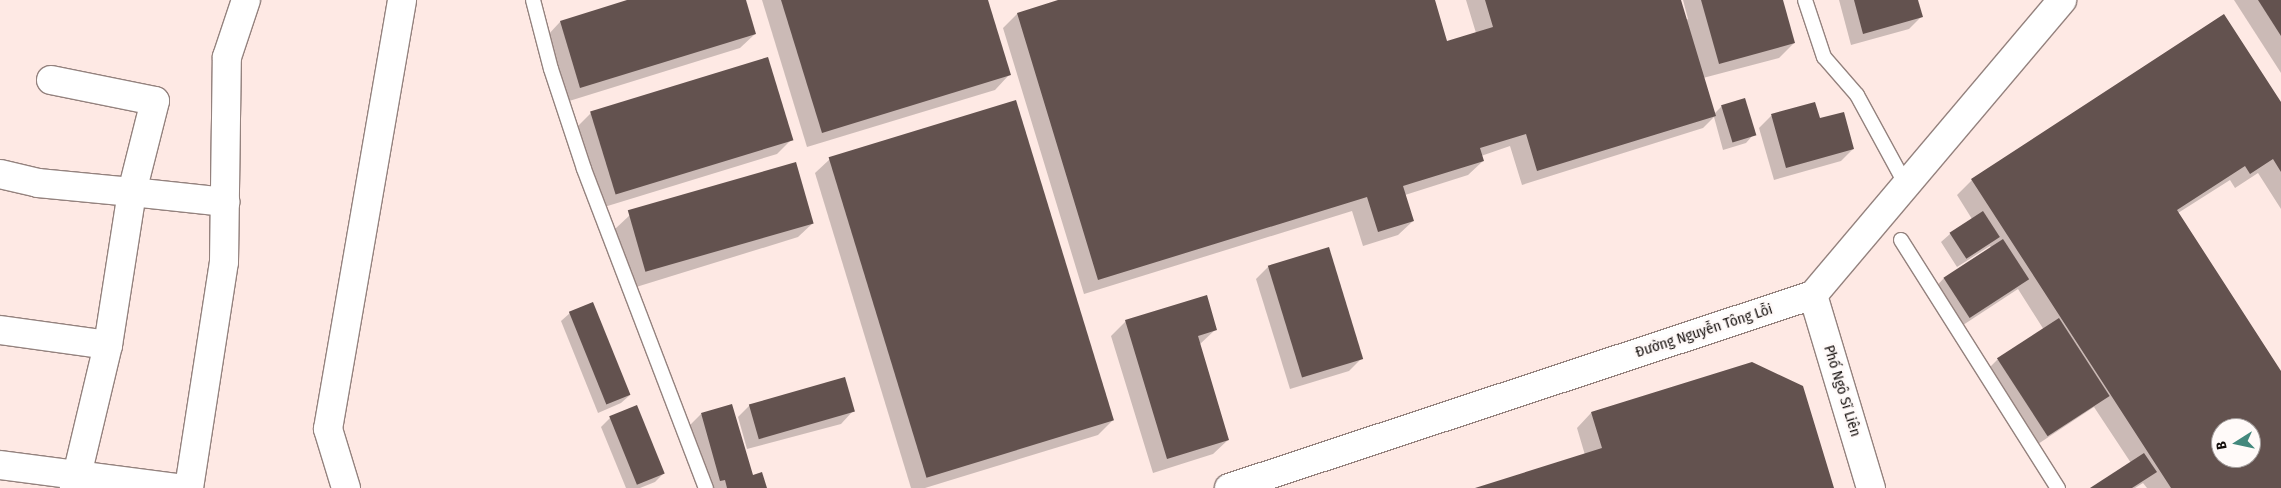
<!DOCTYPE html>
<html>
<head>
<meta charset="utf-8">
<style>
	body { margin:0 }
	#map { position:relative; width:2281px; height:488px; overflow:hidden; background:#fee9e4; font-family:"Fira Sans Condensed",sans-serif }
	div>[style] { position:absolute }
	.shadow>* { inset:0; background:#0003 }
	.building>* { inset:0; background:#63524f; transform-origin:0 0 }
	.roads { filter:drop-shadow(1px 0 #94827e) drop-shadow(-1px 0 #94827e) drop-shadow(0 1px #94827e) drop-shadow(0 -1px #94827e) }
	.lane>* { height:14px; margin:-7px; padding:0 7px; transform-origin:7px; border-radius:7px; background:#fff }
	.street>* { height:28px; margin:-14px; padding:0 14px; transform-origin:14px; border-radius:14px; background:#fff }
	.secondary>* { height:28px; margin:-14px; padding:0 14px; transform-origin:14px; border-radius:14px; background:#fff }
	span { translate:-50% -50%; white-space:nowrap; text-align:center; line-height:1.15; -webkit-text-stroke:5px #fffaf9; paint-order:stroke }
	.street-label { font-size:15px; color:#150f0d }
	.north { position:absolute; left:2211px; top:418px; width:50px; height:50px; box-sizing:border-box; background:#fffaf9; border:1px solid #a19c9b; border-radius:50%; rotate:260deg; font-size:14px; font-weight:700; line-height:20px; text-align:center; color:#150f0d }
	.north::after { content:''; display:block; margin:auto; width:18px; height:22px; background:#43887d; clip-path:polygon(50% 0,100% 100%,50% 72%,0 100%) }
</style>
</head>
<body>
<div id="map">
	<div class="shadow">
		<i style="clip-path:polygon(632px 0,745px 0,755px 34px,740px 48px,566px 102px,546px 37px,560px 22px)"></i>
		<i style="clip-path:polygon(762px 0,986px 0,1009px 75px,995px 90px,807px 147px)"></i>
		<i style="clip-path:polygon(1062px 0,1433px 0,1447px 43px,1476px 33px,1466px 0,1680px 0,1686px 20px,1688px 19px,1683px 0,1782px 0,1794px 43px,1779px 58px,1703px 78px,1714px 114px,1722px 106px,1754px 134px,1746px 143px,1723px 150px,1714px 117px,1703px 128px,1522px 185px,1510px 146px,1481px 156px,1483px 161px,1468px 175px,1405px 195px,1413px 221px,1398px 235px,1363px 246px,1352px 211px,1084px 294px,1003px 28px,1017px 14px)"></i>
		<i style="clip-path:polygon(1839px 0,1916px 0,1921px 17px,1909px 29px,1851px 45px)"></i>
		<i style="clip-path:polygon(2234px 0,2281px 0,2281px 73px)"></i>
		<i style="clip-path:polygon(evenodd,2224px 16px,2281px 104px,2281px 209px,2258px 173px,2235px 188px,2230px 180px,2178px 213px,2281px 373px,2281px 488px,2147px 488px,2143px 483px,2135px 488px,2092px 488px,2131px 463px,2094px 407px,2038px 444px,1985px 372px,1997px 360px,2044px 330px,2018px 289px,1957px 329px,1932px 291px,1944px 278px,1991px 248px,1990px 246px,1957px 267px,1941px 242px,1950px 234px,1972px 219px,1957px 195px,1972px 180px,2224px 16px,2221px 428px,2251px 428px,2251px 458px,2221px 458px,2221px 428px)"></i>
		<i style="clip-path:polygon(591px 113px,792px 139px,777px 154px,601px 208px,576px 128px)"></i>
		<i style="clip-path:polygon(1771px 116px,1819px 120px,1853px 149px,1841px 161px,1774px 180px,1759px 128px)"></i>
		<i style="clip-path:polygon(830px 159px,1113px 420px,1098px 435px,925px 488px,911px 488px,815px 173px)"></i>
		<i style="clip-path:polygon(630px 215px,813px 223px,798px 237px,633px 288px,615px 229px)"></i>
		<i style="clip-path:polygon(1268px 267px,1361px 359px,1349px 371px,1290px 389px,1256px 279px)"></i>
		<i style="clip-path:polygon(570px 313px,630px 395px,621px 403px,598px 413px,561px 321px)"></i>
		<i style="clip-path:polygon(1126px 321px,1216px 329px,1199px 345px,1228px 440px,1213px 454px,1153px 473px,1111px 336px)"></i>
		<i style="clip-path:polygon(750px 405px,853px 411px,841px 424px,747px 449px,738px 417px)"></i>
		<i style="clip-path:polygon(1591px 413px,1833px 488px,1478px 488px,1585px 455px,1577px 428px)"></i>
		<i style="clip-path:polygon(701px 414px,752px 476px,765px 488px,707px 488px,689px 426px)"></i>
		<i style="clip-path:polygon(610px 418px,663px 474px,655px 482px,640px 488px,626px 488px,601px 427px)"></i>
	</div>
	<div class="building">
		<i style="clip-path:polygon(627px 0,746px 0,756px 34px,580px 88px,560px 21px)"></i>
		<i style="clip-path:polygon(781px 0,988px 0,1011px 75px,822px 133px)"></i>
		<i style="clip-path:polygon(1058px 0,1435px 0,1447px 41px,1493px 27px,1485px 0,1681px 0,1716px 116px,1537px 171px,1526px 134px,1480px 148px,1484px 161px,1403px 186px,1414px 221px,1378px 232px,1367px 197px,1098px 280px,1017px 13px)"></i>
		<i style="clip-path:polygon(1701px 0,1783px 0,1795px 43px,1719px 64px)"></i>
		<i style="clip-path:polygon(1854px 0,1918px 0,1923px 17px,1863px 34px)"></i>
		<i style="clip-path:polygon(2258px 0,2281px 0,2281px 36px)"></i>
		<i style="clip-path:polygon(evenodd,2224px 14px,2281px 102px,2281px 172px,2273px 159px,2250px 174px,2245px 166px,2177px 210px,2281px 371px,2281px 488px,2171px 488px,1971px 179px,2224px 14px,2221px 428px,2251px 428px,2251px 458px,2221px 458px,2221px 428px)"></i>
		<i style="left:768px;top:57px;width:87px;height:186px;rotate:73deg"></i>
		<i style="left:1745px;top:98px;width:39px;height:25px;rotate:73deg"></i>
		<i style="left:1016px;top:100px;width:335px;height:196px;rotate:73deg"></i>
		<i style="clip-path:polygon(1815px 102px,1820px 118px,1844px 112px,1854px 149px,1786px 168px,1771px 114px)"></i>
		<i style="left:796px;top:162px;width:64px;height:175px;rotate:74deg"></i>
		<i style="left:1983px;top:211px;width:31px;height:40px;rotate:57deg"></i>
		<i style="left:2003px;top:239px;width:48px;height:71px;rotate:57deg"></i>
		<i style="left:1329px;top:247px;width:117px;height:64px;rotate:73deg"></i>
		<i style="clip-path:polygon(1207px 295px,1217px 330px,1198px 336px,1229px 440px,1167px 459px,1125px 320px)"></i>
		<i style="left:593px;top:302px;width:100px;height:26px;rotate:68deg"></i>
		<i style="left:2059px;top:318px;width:93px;height:74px;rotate:57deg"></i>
		<i style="clip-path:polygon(1752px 362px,1803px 386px,1834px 488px,1475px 488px,1602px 448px,1591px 412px)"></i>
		<i style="left:845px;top:377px;width:36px;height:100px;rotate:74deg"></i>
		<i style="clip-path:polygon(732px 404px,753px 475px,762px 472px,767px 488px,727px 488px,725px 480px,720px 481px,701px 413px)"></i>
		<i style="left:637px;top:405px;width:74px;height:30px;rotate:68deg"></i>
		<i style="clip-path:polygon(2144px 453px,2157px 472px,2132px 488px,2090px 488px)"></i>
	</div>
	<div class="roads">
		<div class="lane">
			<i style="left:533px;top:0;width:71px;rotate:75.4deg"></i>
			<i style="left:551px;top:69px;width:105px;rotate:71.7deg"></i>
			<i style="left:584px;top:169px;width:342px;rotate:69.1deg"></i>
			<i style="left:1805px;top:0;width:60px;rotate:71.6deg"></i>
			<i style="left:1824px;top:57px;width:50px;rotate:49deg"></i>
			<i style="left:1857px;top:95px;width:102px;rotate:61.4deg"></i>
			<i style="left:1901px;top:240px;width:294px;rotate:57.7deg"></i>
		</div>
		<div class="street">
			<i style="left:51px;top:80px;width:106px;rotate:11.4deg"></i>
			<i style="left:155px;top:101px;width:94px;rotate:104.2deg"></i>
			<i style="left:132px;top:192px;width:94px;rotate:6.1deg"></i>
			<i style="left:0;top:174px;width:39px;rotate:13deg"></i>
			<i style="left:38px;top:183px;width:94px;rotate:5.5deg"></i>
			<i style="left:132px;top:192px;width:155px;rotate:98.9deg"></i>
			<i style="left:108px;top:345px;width:147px;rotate:103.4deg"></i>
			<i style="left:1813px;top:295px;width:202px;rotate:73.3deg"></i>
			<i style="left:0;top:330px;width:109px;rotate:7.9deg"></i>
			<i style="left:0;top:465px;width:179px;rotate:7.4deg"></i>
			<i style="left:189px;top:488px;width:229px;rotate:-81.2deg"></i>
			<i style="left:224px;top:262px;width:205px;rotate:-89.2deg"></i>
			<i style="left:227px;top:57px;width:60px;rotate:-71.6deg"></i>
			<i style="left:1229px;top:488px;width:615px;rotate:-18.29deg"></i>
			<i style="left:1813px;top:295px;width:386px;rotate:-49.8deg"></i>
		</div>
		<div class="secondary">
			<i style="left:346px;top:488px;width:62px;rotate:-107deg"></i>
			<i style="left:328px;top:429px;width:435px;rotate:-80.2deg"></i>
		</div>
	</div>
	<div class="street-label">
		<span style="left:1704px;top:331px;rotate:-18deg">Đường Nguyễn Tông Lỗi</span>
		<span style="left:1842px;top:391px;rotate:73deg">Phố Ngô Sĩ Liên</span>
	</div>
	<div class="north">B</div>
</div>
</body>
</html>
